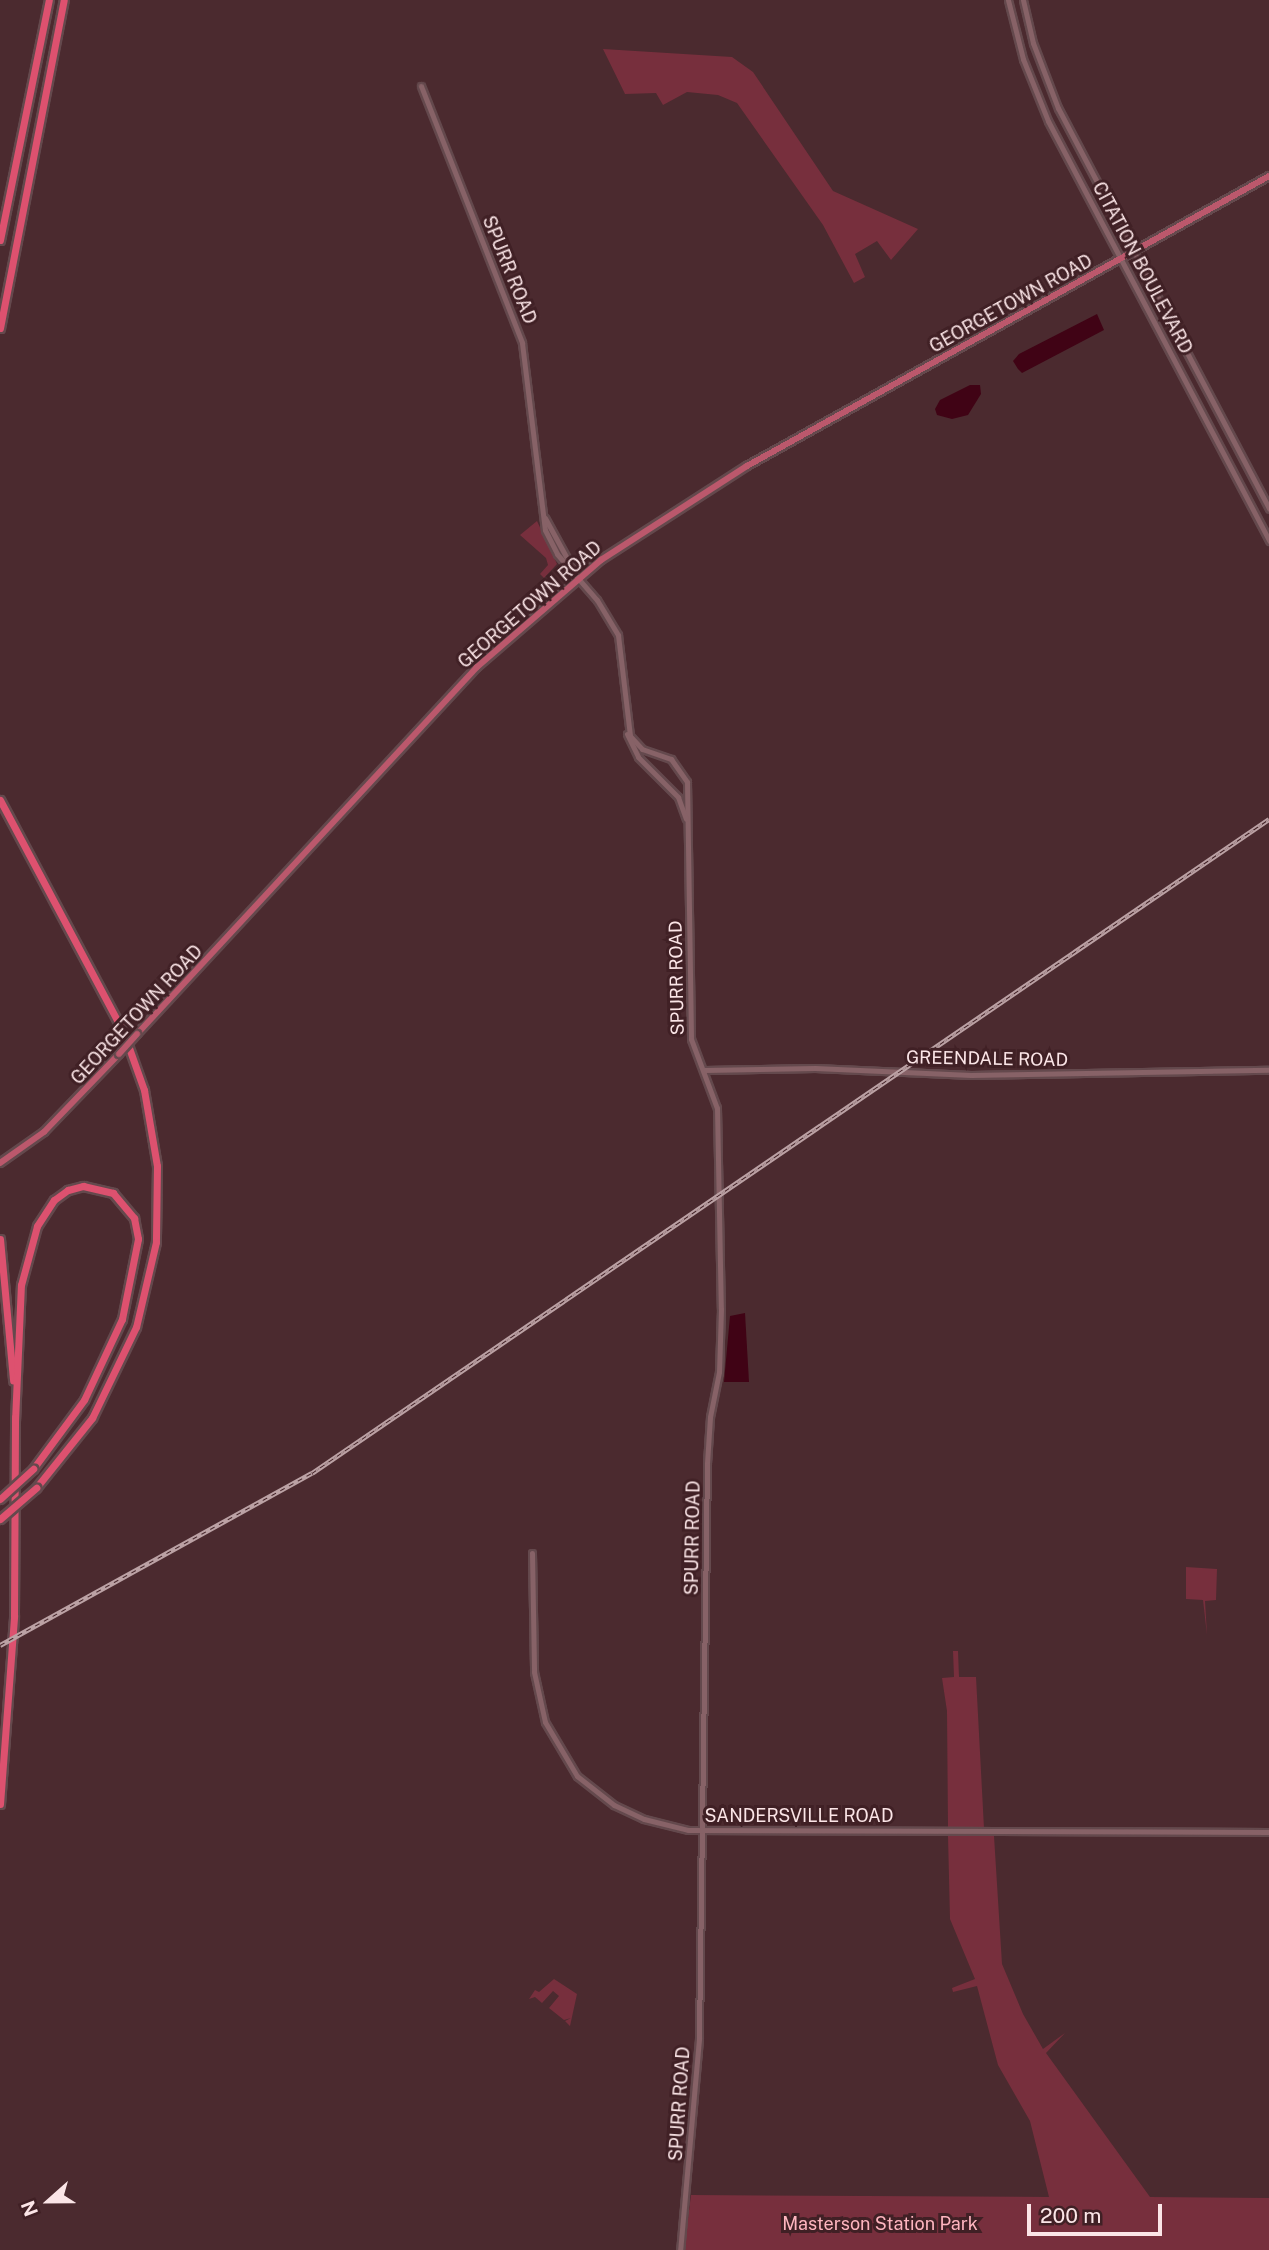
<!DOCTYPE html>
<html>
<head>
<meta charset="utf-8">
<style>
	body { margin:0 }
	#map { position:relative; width:1269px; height:2250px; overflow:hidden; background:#4b2a2f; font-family:"Public Sans",sans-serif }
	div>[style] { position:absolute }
	.green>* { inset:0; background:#772f3d }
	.water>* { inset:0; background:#400315 }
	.roads { filter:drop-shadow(2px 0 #64494d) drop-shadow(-2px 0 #64494d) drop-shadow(0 2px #64494d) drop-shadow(0 -2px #64494d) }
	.tertiary>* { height:5px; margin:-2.5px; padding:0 2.5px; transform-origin:2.5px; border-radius:2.5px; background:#876267 }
	.secondary>* { height:5px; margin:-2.5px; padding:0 2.5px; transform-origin:2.5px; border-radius:2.5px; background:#876267 }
	.primary>* { height:6px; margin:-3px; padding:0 3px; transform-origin:3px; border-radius:3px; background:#bb586c }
	.motorway>* { height:7px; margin:-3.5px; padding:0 3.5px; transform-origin:3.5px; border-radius:3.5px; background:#dd516f }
	.rail>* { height:4.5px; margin-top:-2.25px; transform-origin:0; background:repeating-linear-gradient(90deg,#402025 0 5px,#bba1a4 0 10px); box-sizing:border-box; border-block:2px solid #bba1a4 }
	.bridges { filter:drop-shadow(2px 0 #64494d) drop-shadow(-2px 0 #64494d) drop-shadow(0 2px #64494d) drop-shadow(0 -2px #64494d) }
	.primary-bridge>* { height:6px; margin:-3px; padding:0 3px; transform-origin:3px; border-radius:3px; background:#bb586c }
	.motorway-bridge>* { height:7px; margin:-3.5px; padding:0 3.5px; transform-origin:3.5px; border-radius:3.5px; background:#dd516f }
	span { translate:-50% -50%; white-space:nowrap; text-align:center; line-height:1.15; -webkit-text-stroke:6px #402025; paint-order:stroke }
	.street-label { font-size:18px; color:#fbe5e7 }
	.park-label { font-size:18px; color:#feb5bf }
	.north { position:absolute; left:14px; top:2166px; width:70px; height:70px; -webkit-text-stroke:5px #402025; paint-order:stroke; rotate:249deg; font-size:19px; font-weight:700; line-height:28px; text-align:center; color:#fbe5e7 }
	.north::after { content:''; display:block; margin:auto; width:24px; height:32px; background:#fbe5e7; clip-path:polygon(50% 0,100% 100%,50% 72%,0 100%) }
	.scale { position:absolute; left:1027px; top:2204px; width:135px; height:32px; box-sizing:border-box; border:4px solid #fbe5e7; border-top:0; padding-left:9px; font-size:21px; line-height:24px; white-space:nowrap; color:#fbe5e7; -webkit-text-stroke:5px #402025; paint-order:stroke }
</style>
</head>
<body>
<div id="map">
	<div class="green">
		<i style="clip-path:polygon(603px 49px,732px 57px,753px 72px,833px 191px,918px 229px,891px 260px,877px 241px,855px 254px,865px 277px,854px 283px,823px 225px,737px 103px,718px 95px,687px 92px,663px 105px,656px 93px,625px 94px)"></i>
		<i style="clip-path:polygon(537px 521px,557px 564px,544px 578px,540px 574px,548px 565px,546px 558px,520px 535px)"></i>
		<i style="clip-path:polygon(1186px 1567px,1217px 1569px,1216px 1600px,1205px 1601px,1207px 1635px,1203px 1600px,1186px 1599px)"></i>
		<i style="clip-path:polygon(953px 1651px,958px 1651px,959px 1677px,976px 1677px,984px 1828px,948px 1827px,947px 1711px,942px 1678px,954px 1677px)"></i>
		<i style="clip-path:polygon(948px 1836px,994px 1836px,1002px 1964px,1023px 2014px,1043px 2049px,1065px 2033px,1046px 2053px,1150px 2197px,1269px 2198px,1269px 2250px,684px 2250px,691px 2195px,1049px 2197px,1030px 2121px,998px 2065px,977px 1986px,953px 1992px,952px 1988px,975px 1979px,950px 1919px)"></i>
		<i style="clip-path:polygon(554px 1979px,577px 1994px,570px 2026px,565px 2021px,571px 2018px,564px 2020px,549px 2008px,559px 1996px,553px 1991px,542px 2003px,535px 1997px,529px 1999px,535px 1990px,539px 1992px)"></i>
	</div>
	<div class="water">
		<i style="clip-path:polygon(1097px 314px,1104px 330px,1022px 373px,1018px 369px,1013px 361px,1019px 354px)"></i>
		<i style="clip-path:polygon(970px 385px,980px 385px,981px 394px,968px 415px,952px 419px,937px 415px,935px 409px,940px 400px)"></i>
		<i style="clip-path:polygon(745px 1313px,749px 1382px,724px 1382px,730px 1316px)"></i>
	</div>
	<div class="roads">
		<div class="tertiary">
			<i style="left:421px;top:86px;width:276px;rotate:68.5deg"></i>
			<i style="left:522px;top:343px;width:188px;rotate:83deg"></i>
			<i style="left:545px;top:530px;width:27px;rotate:63deg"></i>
			<i style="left:557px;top:554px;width:61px;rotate:49deg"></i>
			<i style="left:597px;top:600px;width:41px;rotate:59deg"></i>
			<i style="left:618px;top:635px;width:102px;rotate:83.2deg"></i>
			<i style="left:630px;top:736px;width:18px;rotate:47deg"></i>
			<i style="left:642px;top:749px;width:31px;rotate:19deg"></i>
			<i style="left:671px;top:759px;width:28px;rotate:55deg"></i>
			<i style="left:687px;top:782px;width:257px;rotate:89.1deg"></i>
			<i style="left:691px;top:1039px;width:74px;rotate:69.4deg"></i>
			<i style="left:717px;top:1108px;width:201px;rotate:88.9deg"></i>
			<i style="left:721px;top:1309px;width:63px;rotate:91.8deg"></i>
			<i style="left:719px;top:1372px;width:46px;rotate:101.3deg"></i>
			<i style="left:710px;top:1417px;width:47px;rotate:93.7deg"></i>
			<i style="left:707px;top:1464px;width:575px;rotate:90.8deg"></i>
			<i style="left:699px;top:2039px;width:212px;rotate:95.1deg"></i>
			<i style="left:545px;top:518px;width:63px;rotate:61.4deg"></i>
			<i style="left:627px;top:734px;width:25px;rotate:64deg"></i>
			<i style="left:638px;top:757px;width:57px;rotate:45deg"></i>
			<i style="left:678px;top:797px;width:23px;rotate:70deg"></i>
			<i style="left:705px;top:1070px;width:110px;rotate:-1deg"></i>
			<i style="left:815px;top:1068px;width:156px;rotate:2.6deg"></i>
			<i style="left:971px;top:1075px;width:298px;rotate:-1deg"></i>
			<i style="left:532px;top:1553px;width:119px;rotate:89deg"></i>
			<i style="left:534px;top:1672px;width:51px;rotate:77.6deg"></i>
			<i style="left:545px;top:1722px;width:63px;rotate:59.3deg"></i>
			<i style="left:577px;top:1776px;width:47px;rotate:38.1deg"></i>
			<i style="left:614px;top:1805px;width:33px;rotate:25deg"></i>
			<i style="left:644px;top:1819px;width:45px;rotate:14deg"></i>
			<i style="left:688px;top:1830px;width:581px;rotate:0.2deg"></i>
		</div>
		<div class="secondary">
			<i style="left:1008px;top:0;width:61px;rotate:75.7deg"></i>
			<i style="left:1023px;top:59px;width:67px;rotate:68deg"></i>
			<i style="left:1048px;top:121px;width:475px;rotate:62.2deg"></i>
			<i style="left:1023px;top:0;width:44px;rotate:76.9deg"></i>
			<i style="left:1033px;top:43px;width:70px;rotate:69deg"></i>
			<i style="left:1058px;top:108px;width:453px;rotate:62.2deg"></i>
		</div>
		<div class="primary">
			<i style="left:137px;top:1034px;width:500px;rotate:-47.19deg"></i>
			<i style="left:477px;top:667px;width:164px;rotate:-40.8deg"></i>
			<i style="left:601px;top:560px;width:174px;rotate:-32.8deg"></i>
			<i style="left:747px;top:466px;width:597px;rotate:-29.05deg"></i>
			<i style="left:0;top:1163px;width:54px;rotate:-35.2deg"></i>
			<i style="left:44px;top:1132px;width:108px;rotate:-46.1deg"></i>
		</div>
		<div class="motorway">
			<i style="left:0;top:240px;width:245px;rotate:-78.5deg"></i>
			<i style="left:0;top:328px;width:334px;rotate:-79deg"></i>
			<i style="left:0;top:800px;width:262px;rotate:62deg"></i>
			<i style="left:123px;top:1031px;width:63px;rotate:70.4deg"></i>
			<i style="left:144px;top:1090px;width:77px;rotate:80.3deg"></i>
			<i style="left:157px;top:1166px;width:76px;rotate:90.8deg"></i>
			<i style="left:156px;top:1242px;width:87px;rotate:103.2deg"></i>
			<i style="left:136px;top:1327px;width:101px;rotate:115.8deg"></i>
			<i style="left:92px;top:1418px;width:90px;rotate:128.7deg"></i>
			<i style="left:0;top:1239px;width:142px;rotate:84.7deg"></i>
			<i style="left:15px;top:1421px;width:136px;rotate:-87.5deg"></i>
			<i style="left:21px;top:1285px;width:61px;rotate:-74.8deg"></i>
			<i style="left:37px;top:1226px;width:31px;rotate:-57deg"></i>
			<i style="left:54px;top:1200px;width:17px;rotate:-36deg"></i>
			<i style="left:68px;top:1190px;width:16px;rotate:-15deg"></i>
			<i style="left:83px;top:1186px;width:31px;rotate:13deg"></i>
			<i style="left:113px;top:1193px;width:33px;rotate:50deg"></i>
			<i style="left:134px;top:1218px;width:21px;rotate:79deg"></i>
			<i style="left:138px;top:1239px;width:82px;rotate:101.3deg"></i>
			<i style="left:122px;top:1319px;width:89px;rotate:115.1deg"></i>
			<i style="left:84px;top:1400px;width:86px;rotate:126.5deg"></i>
			<i style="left:0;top:1804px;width:189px;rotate:-85.7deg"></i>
			<i style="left:14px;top:1616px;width:199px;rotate:-89.7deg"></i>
		</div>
	</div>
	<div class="rail">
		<i style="left:0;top:1645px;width:356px;rotate:-28.9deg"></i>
		<i style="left:312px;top:1473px;width:1159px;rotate:-34.35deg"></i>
	</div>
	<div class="bridges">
		<div class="primary-bridge">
			<i style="left:119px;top:1054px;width:27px;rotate:-48deg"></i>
		</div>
		<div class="motorway-bridge">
			<i style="left:0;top:1499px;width:45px;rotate:-42.3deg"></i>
			<i style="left:0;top:1519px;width:48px;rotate:-40.7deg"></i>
		</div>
	</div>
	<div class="street-label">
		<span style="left:1142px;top:268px;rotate:62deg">CITATION BOULEVARD</span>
		<span style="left:509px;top:270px;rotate:68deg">SPURR ROAD</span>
		<span style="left:1011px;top:304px;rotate:-29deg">GEORGETOWN ROAD</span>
		<span style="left:530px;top:605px;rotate:-41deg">GEORGETOWN ROAD</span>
		<span style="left:677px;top:978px;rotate:-91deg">SPURR ROAD</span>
		<span style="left:137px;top:1015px;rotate:-47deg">GEORGETOWN ROAD</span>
		<span style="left:987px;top:1059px;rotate:1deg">GREENDALE ROAD</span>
		<span style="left:693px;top:1538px;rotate:-89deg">SPURR ROAD</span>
		<span style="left:799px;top:1816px">SANDERSVILLE ROAD</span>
		<span style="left:680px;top:2104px;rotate:-86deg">SPURR ROAD</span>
	</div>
	<div class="park-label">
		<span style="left:880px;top:2224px">Masterson Station Park</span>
	</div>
	<div class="north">N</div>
	<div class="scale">200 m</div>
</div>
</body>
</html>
